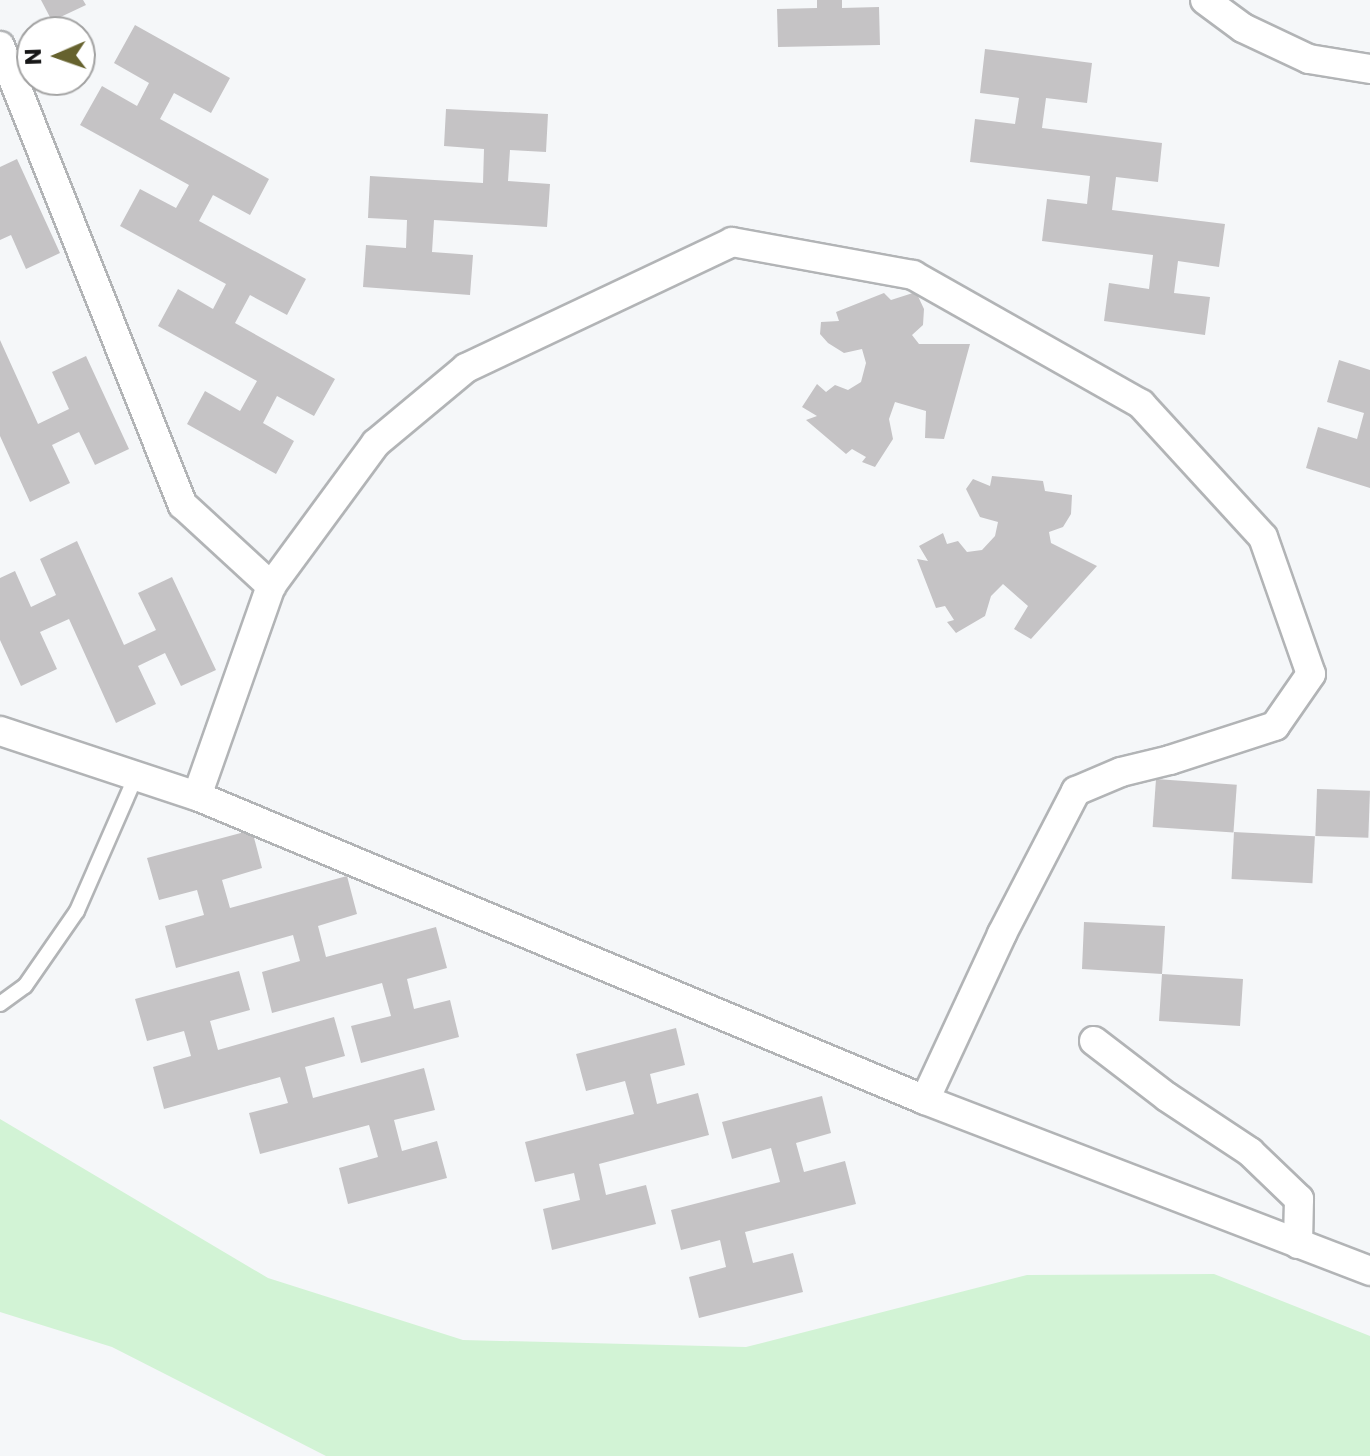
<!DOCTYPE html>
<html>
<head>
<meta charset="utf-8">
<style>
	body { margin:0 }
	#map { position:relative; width:1370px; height:1456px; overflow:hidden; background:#f5f7f9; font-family:Poppins,sans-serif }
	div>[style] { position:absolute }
	.green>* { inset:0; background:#d2f3d5 }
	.building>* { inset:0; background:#c5c3c5; transform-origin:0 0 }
	.roads { filter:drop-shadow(2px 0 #b2b4b6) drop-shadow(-2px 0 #b2b4b6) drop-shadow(0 2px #b2b4b6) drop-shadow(0 -2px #b2b4b6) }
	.lane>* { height:14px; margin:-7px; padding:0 7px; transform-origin:7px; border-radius:7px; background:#fff }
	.street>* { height:28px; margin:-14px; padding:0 14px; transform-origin:14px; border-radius:14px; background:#fff }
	span { translate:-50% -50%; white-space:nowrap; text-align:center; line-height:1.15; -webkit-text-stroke:8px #fff; paint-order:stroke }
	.north { position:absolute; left:16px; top:16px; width:80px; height:80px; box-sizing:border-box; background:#fff; border:2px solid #a2a2a2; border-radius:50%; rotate:268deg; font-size:22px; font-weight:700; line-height:32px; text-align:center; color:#161617 }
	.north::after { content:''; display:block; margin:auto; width:28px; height:36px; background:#66622e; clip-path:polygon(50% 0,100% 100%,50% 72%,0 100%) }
</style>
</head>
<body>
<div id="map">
	<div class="green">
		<i style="clip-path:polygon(0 1119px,268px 1278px,463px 1340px,746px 1347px,1027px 1275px,1214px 1274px,1370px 1336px,1370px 1456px,326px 1456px,112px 1347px,0 1312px)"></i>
	</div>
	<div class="building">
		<i style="clip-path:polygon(41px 0,83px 0,86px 5px,52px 21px)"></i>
		<i style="clip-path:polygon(817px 0,842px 0,842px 8px,879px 7px,880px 45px,778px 47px,777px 9px,817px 8px)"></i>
		<i style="clip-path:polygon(135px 25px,230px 78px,211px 113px,174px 93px,160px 119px,269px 179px,250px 215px,213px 195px,199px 221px,306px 279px,287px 315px,250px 295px,235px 323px,335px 379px,314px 416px,277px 396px,263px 423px,294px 441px,276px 474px,187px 424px,205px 391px,240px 411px,257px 381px,158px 326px,178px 289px,213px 309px,226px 284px,120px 226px,140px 189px,176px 208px,189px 185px,80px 125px,102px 86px,137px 106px,149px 83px,114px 63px)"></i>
		<i style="clip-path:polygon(985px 49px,1092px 63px,1087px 103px,1046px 98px,1042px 128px,1162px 143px,1158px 182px,1116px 177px,1112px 210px,1225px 224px,1219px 267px,1178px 261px,1174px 293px,1210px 297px,1205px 335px,1104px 321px,1109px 283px,1149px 289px,1153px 255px,1042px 241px,1047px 199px,1087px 204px,1090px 176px,970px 162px,975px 119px,1015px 124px,1019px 98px,980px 93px)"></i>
		<i style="clip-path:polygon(446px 109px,548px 114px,546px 152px,510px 150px,508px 181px,550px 184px,547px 227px,434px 220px,432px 252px,473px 255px,470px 295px,363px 287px,366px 245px,406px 248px,407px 220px,368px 218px,370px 176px,483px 183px,484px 149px,444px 146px)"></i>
		<i style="clip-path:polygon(17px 159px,60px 253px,26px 269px,11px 235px,0 240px,0 167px)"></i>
		<i style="clip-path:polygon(916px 292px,924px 309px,923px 325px,912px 335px,919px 344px,970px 344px,944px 439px,925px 438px,926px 411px,895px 402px,889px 419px,893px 439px,875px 467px,862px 462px,866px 457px,852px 449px,846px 454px,806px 420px,817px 416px,802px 407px,817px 384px,826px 392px,835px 385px,848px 390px,861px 382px,866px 363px,862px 349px,844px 353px,828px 343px,820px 334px,821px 322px,839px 321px,836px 312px,884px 293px,891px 300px)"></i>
		<i style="clip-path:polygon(0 340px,38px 424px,69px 409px,52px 372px,86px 356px,129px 449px,95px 465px,79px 432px,52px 445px,70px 483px,30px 502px,0 436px)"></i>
		<i style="clip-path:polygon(1339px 360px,1370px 370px,1370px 488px,1306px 468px,1318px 427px,1357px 439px,1364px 413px,1327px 402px)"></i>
		<i style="clip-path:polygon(992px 476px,1043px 481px,1045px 491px,1072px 495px,1071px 514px,1063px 527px,1049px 532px,1051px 543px,1097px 566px,1031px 639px,1014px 629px,1028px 606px,1003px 584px,991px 596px,985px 616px,956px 633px,947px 622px,954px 620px,945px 606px,936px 608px,917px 559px,928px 561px,919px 546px,943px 533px,947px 544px,958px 541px,967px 552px,982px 550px,995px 536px,998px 522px,980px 517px,966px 489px,973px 479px,990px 486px)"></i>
		<i style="clip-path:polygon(77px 541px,124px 645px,156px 630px,138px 593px,172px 577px,216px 670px,181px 686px,165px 653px,138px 666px,156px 704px,116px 723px,69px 619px,40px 632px,57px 669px,21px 686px,0 640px,0 578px,15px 571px,31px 607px,56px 595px,40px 559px)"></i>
		<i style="left:1156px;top:779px;width:81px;height:48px;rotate:4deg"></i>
		<i style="left:1317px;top:789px;width:53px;height:47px;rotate:2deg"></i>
		<i style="clip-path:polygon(252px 830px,262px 868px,222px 880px,230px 908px,347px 876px,357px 914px,318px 926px,326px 957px,436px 927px,447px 968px,407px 979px,414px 1009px,450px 1000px,459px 1037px,361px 1063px,351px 1026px,391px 1016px,382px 983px,272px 1013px,262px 972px,300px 961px,293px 935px,176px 968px,165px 926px,204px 915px,197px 890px,159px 900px,147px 858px)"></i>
		<i style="left:1234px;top:832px;width:81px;height:47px;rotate:3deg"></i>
		<i style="clip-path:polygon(1084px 922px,1165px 926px,1162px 974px,1243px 979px,1240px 1026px,1159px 1021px,1162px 974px,1082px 969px)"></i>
		<i style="clip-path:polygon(239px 971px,250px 1010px,210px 1021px,218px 1050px,334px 1017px,345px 1056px,305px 1067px,313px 1098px,424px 1068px,435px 1110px,394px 1120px,402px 1151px,437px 1141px,447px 1178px,348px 1204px,339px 1168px,378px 1157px,369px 1125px,260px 1154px,249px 1113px,288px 1103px,280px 1077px,164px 1109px,153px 1067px,191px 1056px,184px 1031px,147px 1041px,135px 999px)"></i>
		<i style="clip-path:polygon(676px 1028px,685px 1065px,650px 1074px,657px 1104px,698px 1093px,709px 1135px,599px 1164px,606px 1195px,646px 1185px,656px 1224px,552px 1250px,543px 1209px,580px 1200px,574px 1173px,535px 1182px,525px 1142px,634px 1114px,625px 1081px,586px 1091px,576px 1054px)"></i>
		<i style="clip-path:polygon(822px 1096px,831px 1133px,796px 1143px,804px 1172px,845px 1161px,856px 1204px,745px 1232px,753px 1263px,793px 1253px,803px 1292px,699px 1318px,689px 1277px,726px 1267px,720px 1240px,681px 1250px,671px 1210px,780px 1182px,771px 1148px,732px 1159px,722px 1122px)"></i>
	</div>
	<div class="roads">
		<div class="lane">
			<i style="left:0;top:1004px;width:31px;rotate:-36deg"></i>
			<i style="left:25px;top:986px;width:91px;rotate:-55.3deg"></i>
			<i style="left:77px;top:911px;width:147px;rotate:-66.4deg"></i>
		</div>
		<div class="street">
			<i style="left:1205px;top:0;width:47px;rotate:36.4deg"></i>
			<i style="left:1243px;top:28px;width:73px;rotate:25.2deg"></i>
			<i style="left:1309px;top:59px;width:62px;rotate:9.3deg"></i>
			<i style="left:0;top:46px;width:494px;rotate:68.3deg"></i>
			<i style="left:183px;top:505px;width:120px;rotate:42.6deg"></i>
			<i style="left:0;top:731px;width:207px;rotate:18.3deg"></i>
			<i style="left:197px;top:796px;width:789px;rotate:22.66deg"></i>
			<i style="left:925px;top:1100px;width:477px;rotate:21deg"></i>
			<i style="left:197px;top:796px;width:223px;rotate:-70.6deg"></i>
			<i style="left:271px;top:586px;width:177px;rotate:-53.7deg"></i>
			<i style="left:376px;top:443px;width:117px;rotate:-39.8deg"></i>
			<i style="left:466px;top:368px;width:294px;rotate:-25.3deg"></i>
			<i style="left:732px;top:242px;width:184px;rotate:10.3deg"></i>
			<i style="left:913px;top:275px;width:262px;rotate:29.5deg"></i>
			<i style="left:1141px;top:404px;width:180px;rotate:47.5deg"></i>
			<i style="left:1263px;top:537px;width:145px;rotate:70.7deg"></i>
			<i style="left:1311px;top:674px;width:63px;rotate:124.7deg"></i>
			<i style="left:1275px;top:726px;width:110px;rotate:162.1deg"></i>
			<i style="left:1170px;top:760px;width:50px;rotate:166.2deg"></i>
			<i style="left:1121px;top:772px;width:49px;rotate:157.1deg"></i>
			<i style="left:1076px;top:791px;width:161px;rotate:117.4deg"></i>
			<i style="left:1002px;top:934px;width:183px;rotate:114.9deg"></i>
			<i style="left:1094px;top:1041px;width:92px;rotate:37.5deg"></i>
			<i style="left:1167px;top:1097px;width:100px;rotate:33.5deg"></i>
			<i style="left:1250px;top:1152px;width:68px;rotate:43.8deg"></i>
			<i style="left:1299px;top:1199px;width:45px;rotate:91.3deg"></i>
		</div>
	</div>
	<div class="north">N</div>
</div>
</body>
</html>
